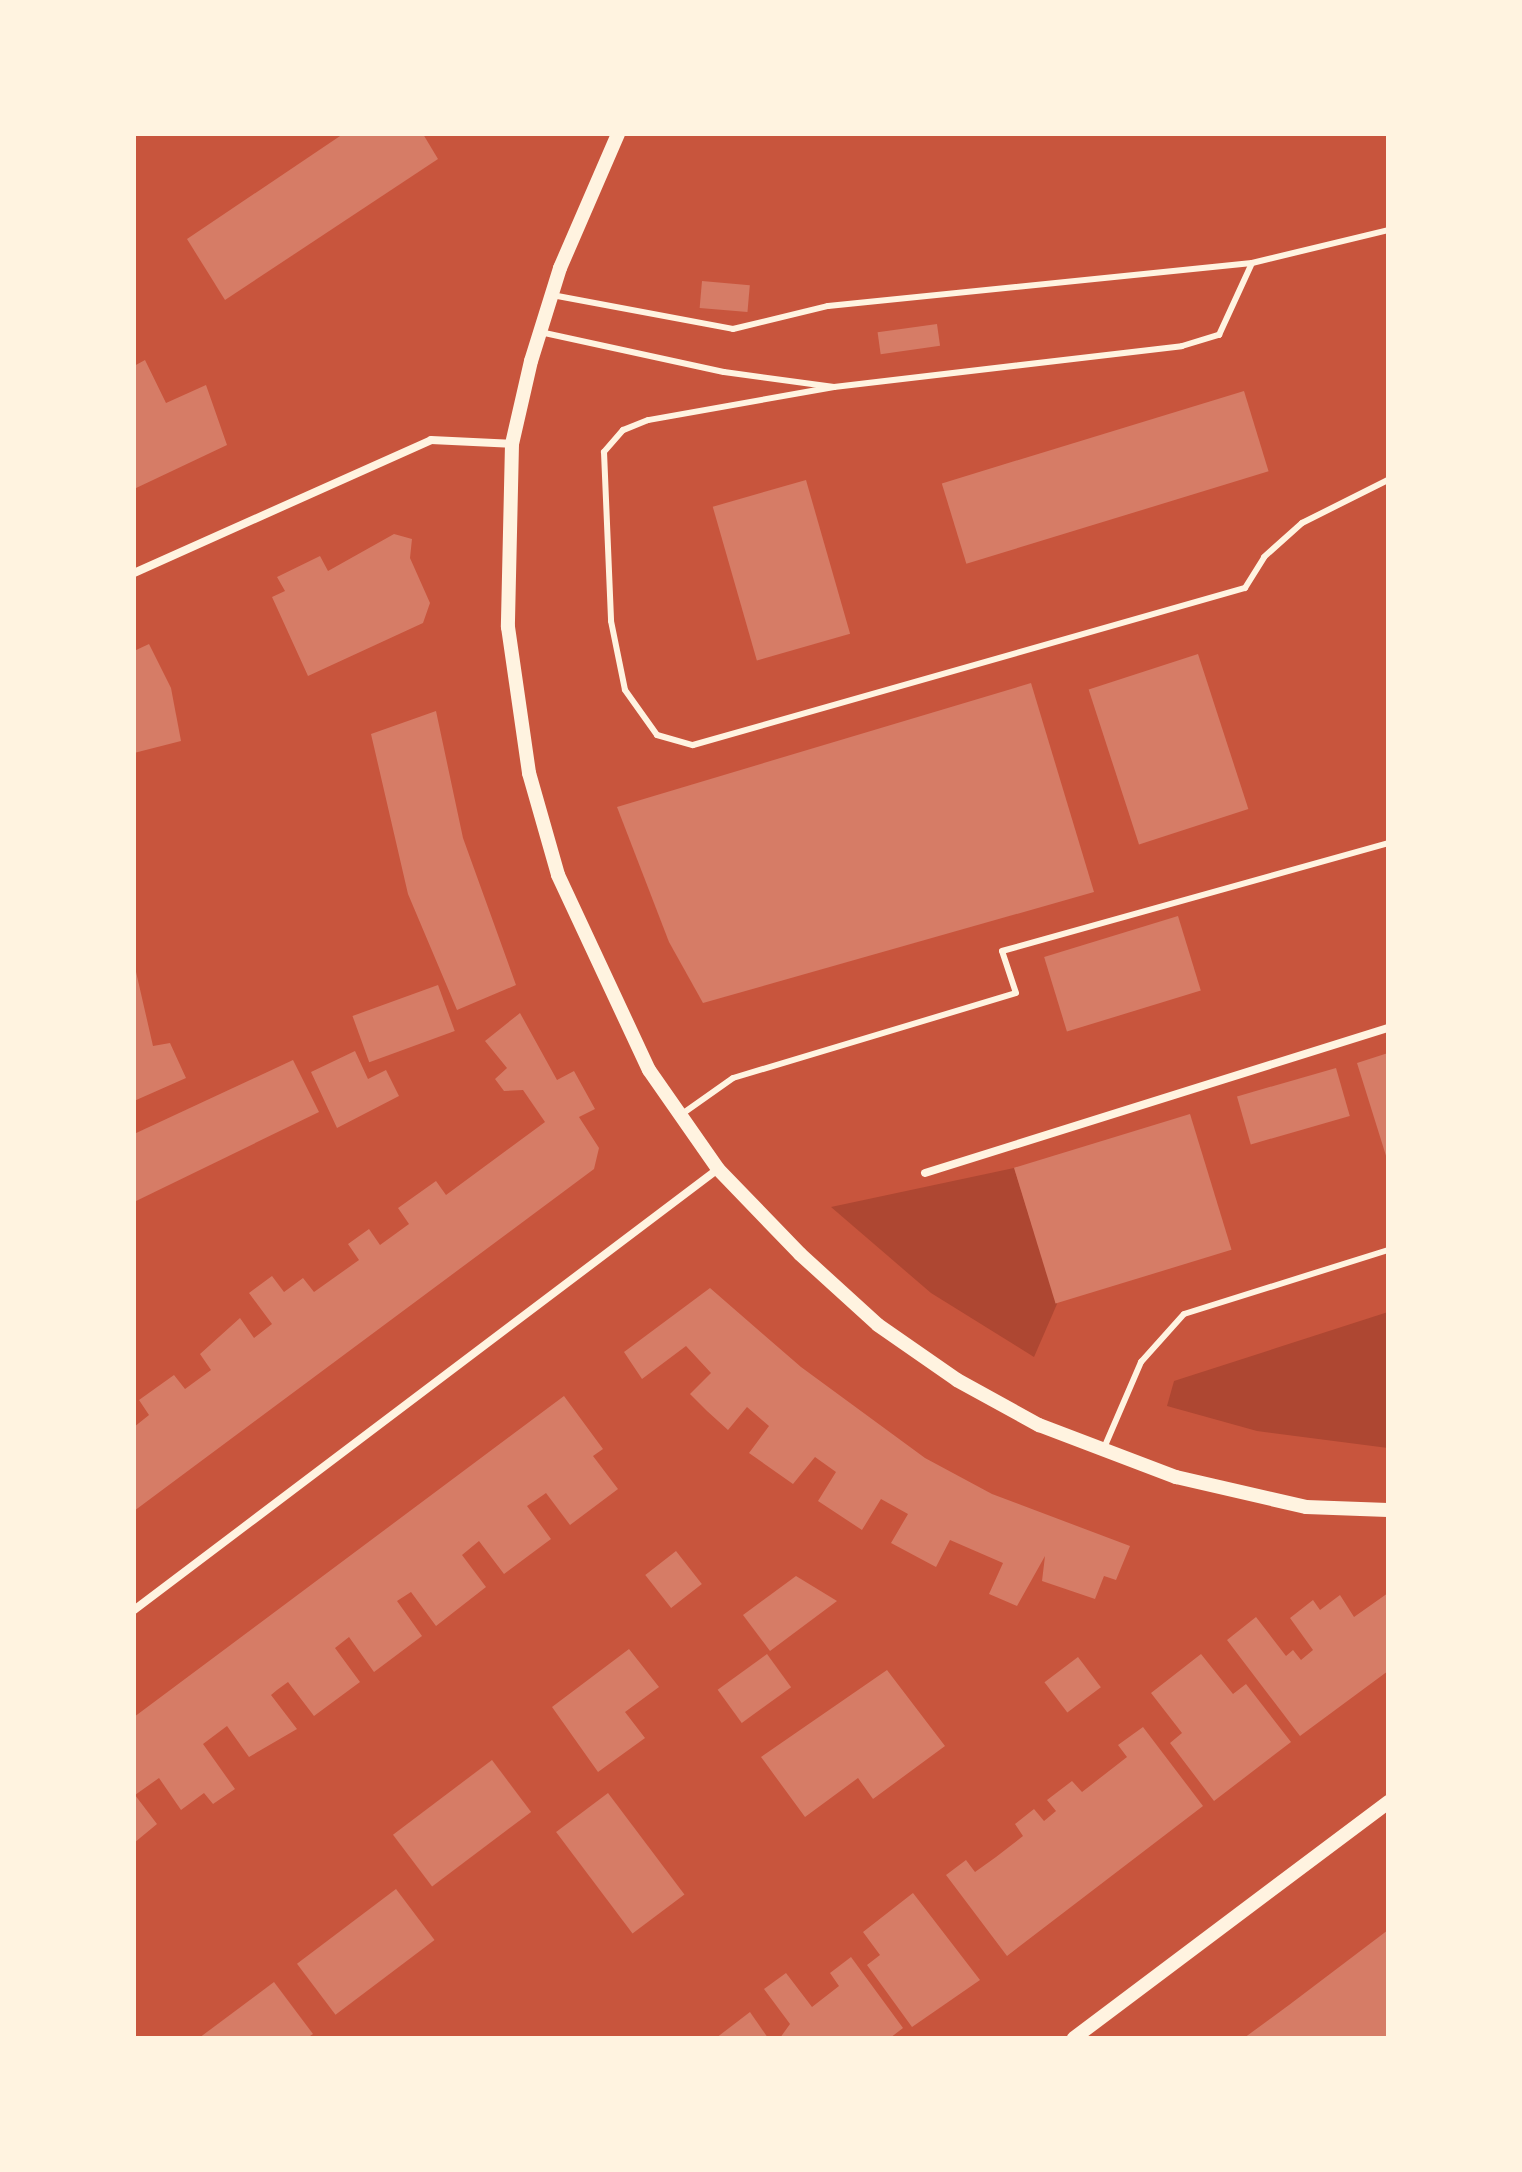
<!DOCTYPE html>
<html>
<head>
<meta charset="utf-8">
<style>
	body { margin:0 }
	#map { position:relative; width:1522px; height:2172px; overflow:hidden; background:#c8553d; font-family:"Work Sans",sans-serif }
	div>[style] { position:absolute }
	.green>* { inset:0; background:#ae4732 }
	.building>* { inset:0; background:#d67c66; transform-origin:0 0 }
	.service>* { height:6px; margin:-3px; padding:0 3px; transform-origin:3px; border-radius:3px; background:#fff3e0 }
	.minor>* { height:8px; margin:-4px; padding:0 4px; transform-origin:4px; border-radius:4px; background:#fff3e0 }
	.tertiary>* { height:14px; margin:-7px; padding:0 7px; transform-origin:7px; border-radius:7px; background:#fff3e0 }
	span { translate:-50% -50%; white-space:nowrap; text-align:center; line-height:1.15; -webkit-text-stroke:8px #fff3e0; paint-order:stroke }
	.frame { position:absolute; inset:0; border:136px solid #fff3e0; pointer-events:none }
</style>
</head>
<body>
<div id="map">
	<div class="green">
		<i style="clip-path:polygon(1014px 1168px,1057px 1304px,1034px 1357px,931px 1293px,831px 1207px)"></i>
		<i style="clip-path:polygon(1388px 1312px,1388px 1448px,1257px 1431px,1167px 1406px,1174px 1381px)"></i>
	</div>
	<div class="building">
		<i style="clip-path:polygon(343px 134px,423px 134px,438px 159px,225px 300px,187px 239px)"></i>
		<i style="left:702px;top:281px;width:48px;height:27px;rotate:5deg"></i>
		<i style="left:937px;top:324px;width:22px;height:60px;rotate:82deg"></i>
		<i style="clip-path:polygon(145px 360px,166px 403px,206px 385px,227px 445px,134px 489px,134px 366px)"></i>
		<i style="left:1244px;top:391px;width:84px;height:316px;rotate:73deg"></i>
		<i style="left:806px;top:480px;width:160px;height:97px;rotate:74deg"></i>
		<i style="clip-path:polygon(394px 534px,412px 539px,410px 558px,430px 603px,423px 623px,308px 676px,272px 597px,285px 591px,277px 577px,320px 556px,328px 571px)"></i>
		<i style="clip-path:polygon(149px 644px,171px 688px,181px 741px,134px 753px,134px 651px)"></i>
		<i style="left:1198px;top:654px;width:163px;height:115px;rotate:72deg"></i>
		<i style="clip-path:polygon(1031px 683px,1094px 892px,703px 1003px,669px 942px,617px 807px)"></i>
		<i style="clip-path:polygon(436px 711px,463px 838px,516px 985px,457px 1010px,408px 894px,371px 734px)"></i>
		<i style="left:1178px;top:916px;width:78px;height:140px;rotate:73deg"></i>
		<i style="clip-path:polygon(134px 963px,153px 1046px,170px 1043px,186px 1078px,134px 1101px)"></i>
		<i style="left:438px;top:985px;width:49px;height:91px;rotate:70deg"></i>
		<i style="clip-path:polygon(520px 1013px,557px 1080px,574px 1071px,595px 1109px,579px 1117px,599px 1148px,594px 1169px,134px 1511px,134px 1427px,149px 1415px,139px 1400px,174px 1375px,185px 1389px,211px 1370px,200px 1354px,240px 1318px,254px 1338px,272px 1324px,249px 1293px,272px 1276px,284px 1292px,303px 1278px,314px 1292px,359px 1260px,348px 1244px,369px 1229px,380px 1245px,409px 1224px,398px 1208px,436px 1181px,446px 1195px,545px 1122px,523px 1090px,504px 1091px,495px 1079px,507px 1068px,485px 1041px)"></i>
		<i style="clip-path:polygon(355px 1051px,368px 1079px,386px 1070px,399px 1096px,337px 1128px,311px 1072px)"></i>
		<i style="clip-path:polygon(1388px 1053px,1388px 1159px,1387px 1159px,1357px 1063px)"></i>
		<i style="clip-path:polygon(293px 1060px,319px 1112px,134px 1202px,134px 1134px)"></i>
		<i style="left:1336px;top:1068px;width:50px;height:103px;rotate:74deg"></i>
		<i style="left:1190px;top:1114px;width:142px;height:184px;rotate:73deg"></i>
		<i style="clip-path:polygon(710px 1288px,801px 1367px,925px 1458px,992px 1494px,1130px 1546px,1116px 1580px,1104px 1576px,1095px 1599px,1042px 1581px,1045px 1556px,1017px 1606px,989px 1594px,1003px 1563px,950px 1540px,936px 1567px,891px 1543px,908px 1514px,881px 1499px,862px 1530px,818px 1501px,836px 1472px,815px 1457px,793px 1484px,749px 1453px,769px 1426px,747px 1407px,728px 1430px,707px 1411px,690px 1394px,711px 1373px,686px 1346px,642px 1379px,624px 1352px)"></i>
		<i style="clip-path:polygon(564px 1396px,603px 1449px,593px 1456px,618px 1489px,570px 1525px,546px 1493px,536px 1500px,527px 1506px,551px 1539px,504px 1574px,479px 1541px,462px 1555px,486px 1587px,436px 1626px,411px 1592px,397px 1601px,422px 1636px,374px 1672px,349px 1637px,335px 1648px,360px 1682px,314px 1716px,288px 1682px,277px 1690px,271px 1695px,297px 1729px,249px 1757px,227px 1726px,203px 1744px,235px 1789px,213px 1804px,204px 1793px,181px 1810px,159px 1778px,135px 1795px,157px 1824px,134px 1843px,134px 1717px)"></i>
		<i style="left:676px;top:1551px;width:42px;height:39px;rotate:52deg"></i>
		<i style="clip-path:polygon(796px 1576px,837px 1601px,770px 1651px,743px 1615px)"></i>
		<i style="clip-path:polygon(1388px 1593px,1388px 1671px,1300px 1736px,1227px 1640px,1256px 1617px,1286px 1656px,1293px 1650px,1301px 1660px,1313px 1650px,1290px 1618px,1313px 1600px,1320px 1610px,1340px 1595px,1354px 1617px)"></i>
		<i style="clip-path:polygon(629px 1649px,659px 1687px,625px 1712px,645px 1738px,598px 1772px,552px 1707px)"></i>
		<i style="left:767px;top:1654px;width:41px;height:61px;rotate:54deg"></i>
		<i style="clip-path:polygon(1201px 1654px,1233px 1694px,1246px 1684px,1291px 1742px,1214px 1801px,1170px 1743px,1182px 1733px,1151px 1693px)"></i>
		<i style="left:1078px;top:1657px;width:38px;height:42px;rotate:53deg"></i>
		<i style="clip-path:polygon(887px 1670px,945px 1746px,873px 1799px,858px 1778px,805px 1817px,761px 1757px)"></i>
		<i style="clip-path:polygon(1143px 1727px,1203px 1806px,1007px 1956px,946px 1875px,966px 1860px,975px 1872px,996px 1857px,1023px 1836px,1015px 1824px,1034px 1809px,1044px 1821px,1056px 1811px,1047px 1800px,1072px 1781px,1082px 1792px,1127px 1757px,1118px 1745px)"></i>
		<i style="left:492px;top:1760px;width:65px;height:124px;rotate:53deg"></i>
		<i style="left:608px;top:1793px;width:127px;height:65px;rotate:53deg"></i>
		<i style="left:396px;top:1889px;width:64px;height:124px;rotate:53deg"></i>
		<i style="clip-path:polygon(913px 1893px,980px 1980px,912px 2027px,867px 1965px,880px 1955px,863px 1932px)"></i>
		<i style="clip-path:polygon(1388px 1930px,1388px 2038px,1244px 2038px,1289px 2005px)"></i>
		<i style="clip-path:polygon(851px 1957px,903px 2028px,890px 2038px,780px 2038px,790px 2024px,764px 1989px,786px 1973px,812px 2007px,839px 1986px,830px 1973px)"></i>
		<i style="clip-path:polygon(274px 1982px,313px 2034px,307px 2038px,199px 2038px)"></i>
		<i style="clip-path:polygon(750px 2012px,768px 2038px,716px 2038px)"></i>
	</div>
	<div class="service">
		<i style="left:552px;top:295px;width:184px;rotate:10.6deg"></i>
		<i style="left:733px;top:329px;width:98px;rotate:-13.6deg"></i>
		<i style="left:828px;top:306px;width:426px;rotate:-5.8deg"></i>
		<i style="left:1252px;top:263px;width:140px;rotate:-13.6deg"></i>
		<i style="left:540px;top:332px;width:188px;rotate:12.3deg"></i>
		<i style="left:724px;top:372px;width:111px;rotate:7.8deg"></i>
		<i style="left:834px;top:387px;width:350px;rotate:-6.7deg"></i>
		<i style="left:1182px;top:346px;width:39px;rotate:-17deg"></i>
		<i style="left:1219px;top:335px;width:79px;rotate:-65.4deg"></i>
		<i style="left:834px;top:387px;width:189px;rotate:169.9deg"></i>
		<i style="left:648px;top:420px;width:27px;rotate:158deg"></i>
		<i style="left:623px;top:430px;width:29px;rotate:131deg"></i>
		<i style="left:604px;top:452px;width:169px;rotate:87.6deg"></i>
		<i style="left:611px;top:621px;width:70px;rotate:78.5deg"></i>
		<i style="left:625px;top:690px;width:55px;rotate:54.6deg"></i>
		<i style="left:657px;top:735px;width:37px;rotate:16deg"></i>
		<i style="left:693px;top:745px;width:574px;rotate:-15.88deg"></i>
		<i style="left:1245px;top:588px;width:36px;rotate:-58deg"></i>
		<i style="left:1264px;top:557px;width:51px;rotate:-41.8deg"></i>
		<i style="left:1302px;top:523px;width:96px;rotate:-26.6deg"></i>
		<i style="left:682px;top:1114px;width:62px;rotate:-35.2deg"></i>
		<i style="left:733px;top:1078px;width:295px;rotate:-16.7deg"></i>
		<i style="left:1016px;top:993px;width:44px;rotate:-108.4deg"></i>
		<i style="left:1002px;top:951px;width:401px;rotate:-15.6deg"></i>
		<i style="left:1104px;top:1448px;width:94px;rotate:-66.7deg"></i>
		<i style="left:1141px;top:1362px;width:64px;rotate:-48.1deg"></i>
		<i style="left:1184px;top:1314px;width:214px;rotate:-17.4deg"></i>
	</div>
	<div class="minor">
		<i style="left:134px;top:573px;width:325px;rotate:-24.1deg"></i>
		<i style="left:431px;top:440px;width:81px;rotate:2.8deg"></i>
		<i style="left:925px;top:1173px;width:485px;rotate:-17.4deg"></i>
		<i style="left:134px;top:1610px;width:732px;rotate:-37.06deg"></i>
	</div>
	<div class="tertiary">
		<i style="left:618px;top:134px;width:146px;rotate:113.4deg"></i>
		<i style="left:560px;top:268px;width:97px;rotate:107.3deg"></i>
		<i style="left:531px;top:361px;width:85px;rotate:102.9deg"></i>
		<i style="left:512px;top:444px;width:183px;rotate:91.3deg"></i>
		<i style="left:508px;top:627px;width:148px;rotate:81.8deg"></i>
		<i style="left:529px;top:773px;width:106px;rotate:74.1deg"></i>
		<i style="left:558px;top:875px;width:215px;rotate:65deg"></i>
		<i style="left:649px;top:1070px;width:121px;rotate:55.1deg"></i>
		<i style="left:718px;top:1169px;width:118px;rotate:46deg"></i>
		<i style="left:800px;top:1254px;width:105px;rotate:42.3deg"></i>
		<i style="left:878px;top:1325px;width:96px;rotate:34.8deg"></i>
		<i style="left:957px;top:1380px;width:94px;rotate:28.8deg"></i>
		<i style="left:1039px;top:1425px;width:147px;rotate:20.8deg"></i>
		<i style="left:1176px;top:1477px;width:133px;rotate:13deg"></i>
		<i style="left:1306px;top:1507px;width:82px;rotate:2.1deg"></i>
		<i style="left:1074px;top:2038px;width:393px;rotate:-36.9deg"></i>
	</div>
	<div class="frame"></div>
</div>
</body>
</html>
